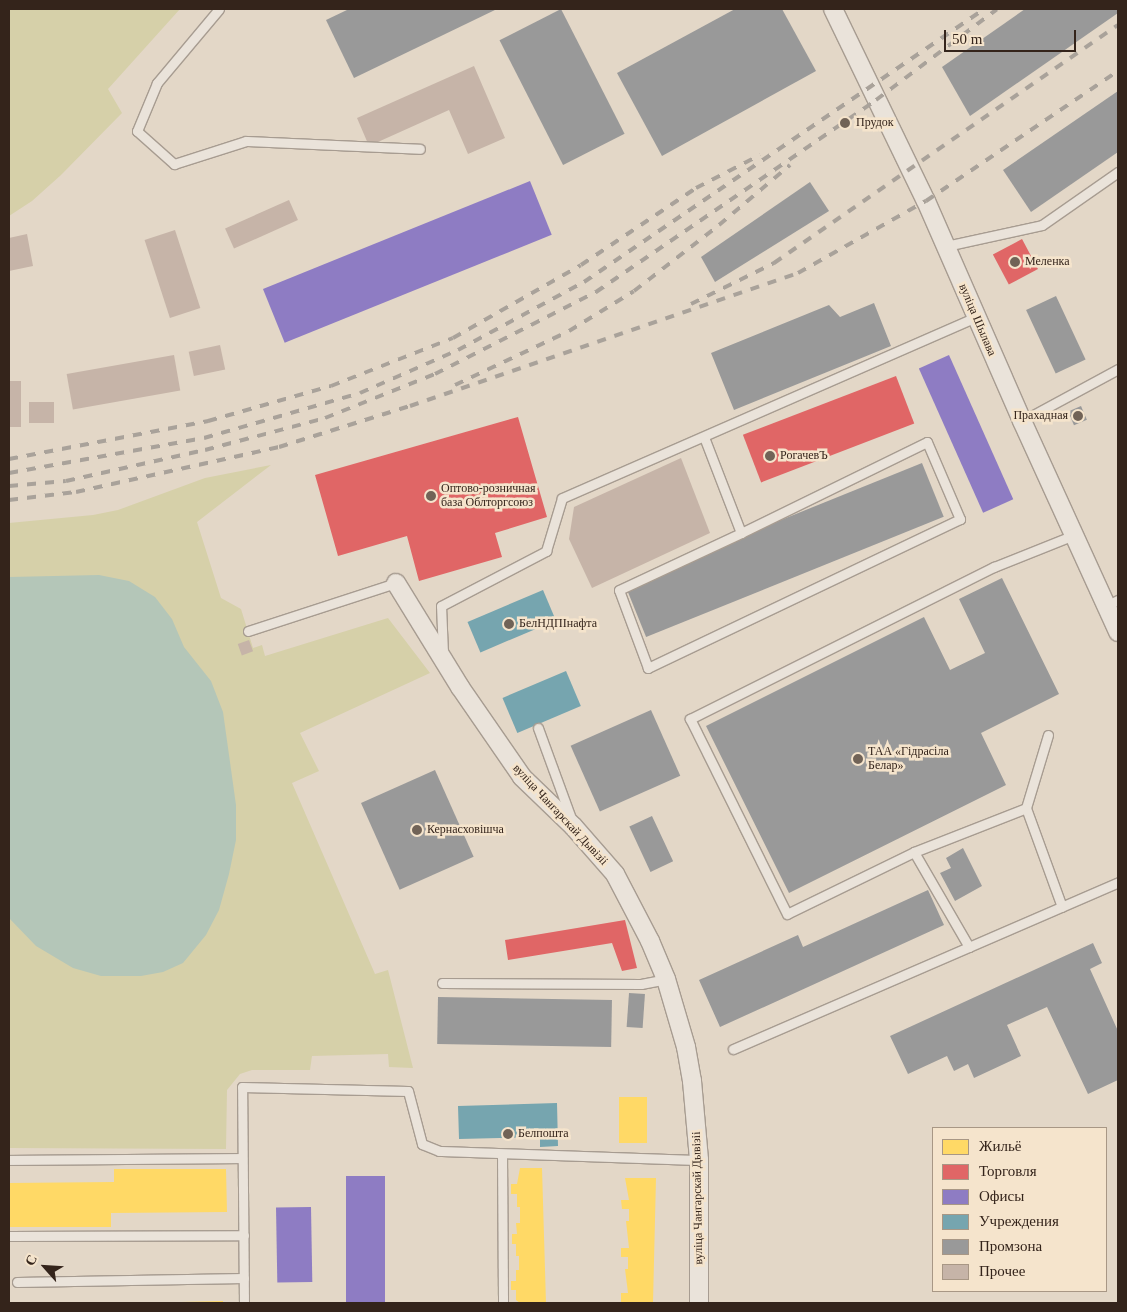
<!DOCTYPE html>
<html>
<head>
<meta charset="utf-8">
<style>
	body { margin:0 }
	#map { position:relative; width:1127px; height:1312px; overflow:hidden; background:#e3d7c7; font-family:Georgia,serif }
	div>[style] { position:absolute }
	.green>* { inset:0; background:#d6d0a9 }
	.water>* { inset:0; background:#b4c6b8 }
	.homes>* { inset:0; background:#ffd966; transform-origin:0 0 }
	.shops>* { inset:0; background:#e06666; transform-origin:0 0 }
	.offices>* { inset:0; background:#8e7cc3; transform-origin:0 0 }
	.public>* { inset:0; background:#76a5af; transform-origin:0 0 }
	.industry>* { inset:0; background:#999; transform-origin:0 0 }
	.building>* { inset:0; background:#c6b4a8; transform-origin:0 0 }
	.roads { filter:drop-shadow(1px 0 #a79c91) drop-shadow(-1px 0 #a79c91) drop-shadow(0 1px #a79c91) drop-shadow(0 -1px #a79c91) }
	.lane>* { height:9px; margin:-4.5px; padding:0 4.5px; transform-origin:4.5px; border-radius:4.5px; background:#eae3da }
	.street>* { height:18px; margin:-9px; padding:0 9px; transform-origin:9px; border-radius:9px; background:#eae3da }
	.rail>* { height:4px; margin-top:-2px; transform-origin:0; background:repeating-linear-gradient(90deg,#a9a29a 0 9px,transparent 0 18px) }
	.dots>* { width:14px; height:14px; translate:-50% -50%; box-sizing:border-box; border:2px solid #f5e4cc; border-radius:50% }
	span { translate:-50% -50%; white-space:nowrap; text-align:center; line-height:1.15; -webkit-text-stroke:5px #f5e4cc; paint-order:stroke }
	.poi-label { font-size:12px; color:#34241b }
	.left { translate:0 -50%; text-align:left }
	.right { translate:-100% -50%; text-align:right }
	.street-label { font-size:12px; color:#34241b }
	.frame { position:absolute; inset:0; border:10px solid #34241b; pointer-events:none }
	.legend { position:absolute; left:932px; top:1127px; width:175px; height:165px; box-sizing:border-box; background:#f5e4cc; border:1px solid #a89785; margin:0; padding:6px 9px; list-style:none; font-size:15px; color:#34241b }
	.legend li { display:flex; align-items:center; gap:10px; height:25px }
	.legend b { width:25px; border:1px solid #a89785 }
	.north { position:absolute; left:20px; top:1242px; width:50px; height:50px; -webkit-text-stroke:4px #f5e4cc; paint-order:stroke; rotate:296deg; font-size:14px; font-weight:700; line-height:20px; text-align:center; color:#34241b }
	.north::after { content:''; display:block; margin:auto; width:18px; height:22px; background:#34241b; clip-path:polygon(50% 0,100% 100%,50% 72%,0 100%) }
	.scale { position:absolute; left:944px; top:30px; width:132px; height:22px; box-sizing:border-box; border:2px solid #34241b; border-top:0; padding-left:6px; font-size:15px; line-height:18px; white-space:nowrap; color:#34241b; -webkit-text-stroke:4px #f5e4cc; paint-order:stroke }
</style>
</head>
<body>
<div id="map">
	<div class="green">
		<i style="clip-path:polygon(9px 9px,180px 9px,108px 89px,122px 113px,61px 175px,32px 201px,9px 216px)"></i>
		<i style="clip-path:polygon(271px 465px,197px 522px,221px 598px,241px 609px,253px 648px,262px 645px,265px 656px,388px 618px,430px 673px,300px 733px,319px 771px,292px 783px,375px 974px,388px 970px,413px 1068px,389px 1067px,388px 1054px,312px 1056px,310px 1070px,252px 1070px,240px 1074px,227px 1090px,226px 1149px,9px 1148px,9px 523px,93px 515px,118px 510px,205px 478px)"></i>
	</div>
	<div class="water">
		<i style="clip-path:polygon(99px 575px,129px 581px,155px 597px,172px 619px,184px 647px,211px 681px,223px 712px,236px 805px,236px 840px,229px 874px,219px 910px,206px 935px,183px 963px,163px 972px,141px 976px,101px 976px,73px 968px,36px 946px,9px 918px,9px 577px)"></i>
	</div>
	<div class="homes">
		<i style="left:619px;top:1097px;width:28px;height:46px"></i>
		<i style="clip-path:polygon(520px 1168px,542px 1168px,546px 1303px,520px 1303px,516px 1300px,516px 1290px,511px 1290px,511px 1281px,516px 1281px,516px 1270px,519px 1270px,519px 1256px,516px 1256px,516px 1244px,512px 1244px,512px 1234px,517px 1234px,516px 1223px,520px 1223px,520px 1207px,517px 1207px,517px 1194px,511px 1194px,511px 1184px,517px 1184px)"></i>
		<i style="clip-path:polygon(114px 1169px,226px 1169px,227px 1212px,111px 1213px,111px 1227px,9px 1227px,9px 1183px,114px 1182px)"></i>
		<i style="clip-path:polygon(625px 1178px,656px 1178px,653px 1303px,621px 1303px,621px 1293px,628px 1293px,625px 1269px,628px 1269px,628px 1257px,621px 1257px,621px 1248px,629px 1248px,626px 1221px,629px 1221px,629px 1209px,622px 1209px,621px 1200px,629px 1200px)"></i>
		<i style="clip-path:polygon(223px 1301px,223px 1303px,181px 1303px,181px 1302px)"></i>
	</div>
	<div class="shops">
		<i style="left:1022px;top:239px;width:34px;height:33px;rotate:62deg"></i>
		<i style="left:896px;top:376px;width:51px;height:164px;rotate:69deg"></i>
		<i style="clip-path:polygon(518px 417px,547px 517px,495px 533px,502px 557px,419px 581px,407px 536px,338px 556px,315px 475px)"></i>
		<i style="clip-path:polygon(625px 920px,637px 968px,622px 971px,612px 943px,508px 960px,505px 940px)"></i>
	</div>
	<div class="offices">
		<i style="left:530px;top:181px;width:58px;height:288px;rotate:68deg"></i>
		<i style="left:949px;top:355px;width:158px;height:33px;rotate:66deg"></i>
		<i style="left:385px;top:1176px;width:127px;height:39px;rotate:90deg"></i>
		<i style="left:311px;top:1207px;width:75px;height:35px;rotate:89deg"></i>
	</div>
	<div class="public">
		<i style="left:543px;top:590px;width:33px;height:82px;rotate:67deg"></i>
		<i style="left:566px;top:671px;width:38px;height:69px;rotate:67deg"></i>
		<i style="clip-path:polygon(557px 1103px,558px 1146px,540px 1147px,540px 1137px,459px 1139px,458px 1106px)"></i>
	</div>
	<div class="industry">
		<i style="clip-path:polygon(349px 9px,497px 9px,354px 78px,326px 20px)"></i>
		<i style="left:561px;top:9px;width:140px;height:69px;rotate:63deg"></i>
		<i style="clip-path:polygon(735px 9px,782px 9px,816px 71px,662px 156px,617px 73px)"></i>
		<i style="clip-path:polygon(1025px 9px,1118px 9px,1118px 13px,970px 116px,942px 67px)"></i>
		<i style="clip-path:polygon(1118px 91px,1118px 152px,1031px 212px,1003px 170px)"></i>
		<i style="clip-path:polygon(810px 182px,829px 211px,715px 282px,701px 257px)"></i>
		<i style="left:1056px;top:296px;width:70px;height:33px;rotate:65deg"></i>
		<i style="clip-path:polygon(874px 303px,891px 346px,734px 410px,711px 353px,829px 305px,840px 317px)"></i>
		<i style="left:1081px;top:406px;width:15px;height:14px;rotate:67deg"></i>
		<i style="left:922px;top:463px;width:58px;height:321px;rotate:68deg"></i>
		<i style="clip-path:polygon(1002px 578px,1059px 694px,981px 733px,1006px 785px,789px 893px,706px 726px,924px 617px,950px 670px,985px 653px,959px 599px)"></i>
		<i style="left:651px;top:710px;width:72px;height:88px;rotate:66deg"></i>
		<i style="left:435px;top:770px;width:95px;height:81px;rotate:66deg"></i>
		<i style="left:652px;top:816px;width:50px;height:25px;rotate:65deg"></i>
		<i style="clip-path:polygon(963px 848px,982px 886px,955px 901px,940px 873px,951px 868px,946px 858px)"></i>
		<i style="clip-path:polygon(928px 890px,944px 925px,720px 1027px,699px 980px,798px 935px,803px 947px)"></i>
		<i style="clip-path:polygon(1093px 943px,1102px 963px,1090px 969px,1118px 1031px,1118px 1080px,1088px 1094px,1047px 1007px,1007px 1025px,1021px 1056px,974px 1078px,968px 1064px,954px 1071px,947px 1056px,908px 1074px,890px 1036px)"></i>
		<i style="left:629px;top:993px;width:16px;height:34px;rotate:4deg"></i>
		<i style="left:438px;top:997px;width:174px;height:47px;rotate:1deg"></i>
	</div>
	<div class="building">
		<i style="clip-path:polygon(474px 66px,505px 138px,468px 154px,449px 110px,369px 146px,357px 118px)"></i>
		<i style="left:289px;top:200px;width:22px;height:70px;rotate:66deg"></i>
		<i style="left:175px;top:230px;width:82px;height:32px;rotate:72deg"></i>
		<i style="clip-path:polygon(27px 234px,33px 266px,9px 271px,9px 238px)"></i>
		<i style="left:220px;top:345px;width:25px;height:32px;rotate:78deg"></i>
		<i style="left:174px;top:355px;width:36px;height:109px;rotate:80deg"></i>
		<i style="left:9px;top:381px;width:12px;height:46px"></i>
		<i style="left:54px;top:402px;width:21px;height:25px;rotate:90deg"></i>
		<i style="clip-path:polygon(681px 458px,710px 533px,592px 588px,569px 539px,574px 507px)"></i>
		<i style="left:249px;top:640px;width:12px;height:12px;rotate:70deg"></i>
	</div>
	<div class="roads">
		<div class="lane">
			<i style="left:219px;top:9px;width:97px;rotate:130deg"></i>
			<i style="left:157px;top:83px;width:52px;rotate:112.6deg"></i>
			<i style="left:137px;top:131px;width:50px;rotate:41.7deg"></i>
			<i style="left:174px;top:164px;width:76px;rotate:-17.7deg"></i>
			<i style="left:246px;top:141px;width:174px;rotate:2.6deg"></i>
			<i style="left:946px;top:246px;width:98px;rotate:-12.3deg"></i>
			<i style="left:1042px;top:225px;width:93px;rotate:-34.9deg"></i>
			<i style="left:1022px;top:421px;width:109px;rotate:-28.4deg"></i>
			<i style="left:704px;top:437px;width:103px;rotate:68.9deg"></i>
			<i style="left:741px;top:533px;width:207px;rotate:-26.1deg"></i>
			<i style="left:927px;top:442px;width:84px;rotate:66.8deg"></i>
			<i style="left:960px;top:519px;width:346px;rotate:154.5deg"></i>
			<i style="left:648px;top:668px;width:83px;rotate:-110.4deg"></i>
			<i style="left:619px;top:590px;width:135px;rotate:-25deg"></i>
			<i style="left:1106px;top:606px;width:13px;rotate:-27deg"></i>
			<i style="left:248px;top:631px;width:156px;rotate:-18deg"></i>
			<i style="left:443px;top:653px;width:47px;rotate:-92.4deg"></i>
			<i style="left:441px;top:606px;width:119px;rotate:-27.6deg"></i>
			<i style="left:546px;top:551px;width:55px;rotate:-73.2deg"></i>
			<i style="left:562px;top:498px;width:452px;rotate:-23.6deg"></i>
			<i style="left:538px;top:728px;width:99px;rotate:69.9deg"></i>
			<i style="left:1048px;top:735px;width:76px;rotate:106.8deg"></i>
			<i style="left:1026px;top:808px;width:105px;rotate:70deg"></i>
			<i style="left:914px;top:852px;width:120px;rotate:-21.4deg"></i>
			<i style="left:969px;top:947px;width:110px;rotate:-120.1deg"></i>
			<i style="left:914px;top:852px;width:141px;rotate:154deg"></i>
			<i style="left:787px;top:914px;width:218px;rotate:-116.4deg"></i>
			<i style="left:690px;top:719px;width:340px;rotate:-26.6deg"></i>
			<i style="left:994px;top:567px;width:86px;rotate:-21.8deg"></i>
			<i style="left:442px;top:983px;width:199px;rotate:0.3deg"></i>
			<i style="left:641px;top:984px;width:25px;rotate:-11deg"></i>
			<i style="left:733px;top:1049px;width:420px;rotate:-23.4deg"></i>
			<i style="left:502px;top:1154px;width:149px;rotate:89.6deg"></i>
			<i style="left:9px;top:1160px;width:233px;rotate:-0.5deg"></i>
			<i style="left:9px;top:1236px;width:235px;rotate:-0.2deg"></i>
			<i style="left:17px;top:1282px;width:227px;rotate:-1deg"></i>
			<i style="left:244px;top:1303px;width:216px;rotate:-90.5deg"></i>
			<i style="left:242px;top:1087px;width:166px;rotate:1.4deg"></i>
			<i style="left:408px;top:1091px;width:55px;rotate:75.2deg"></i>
			<i style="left:422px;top:1144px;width:18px;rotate:22deg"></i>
			<i style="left:439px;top:1151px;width:260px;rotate:2deg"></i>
		</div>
		<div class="street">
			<i style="left:833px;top:9px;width:213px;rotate:64.2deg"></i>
			<i style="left:926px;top:201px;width:240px;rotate:66.4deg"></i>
			<i style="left:1022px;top:421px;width:232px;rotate:65.5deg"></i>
			<i style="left:396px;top:583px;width:122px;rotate:58.4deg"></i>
			<i style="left:460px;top:687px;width:109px;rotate:55.4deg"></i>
			<i style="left:522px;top:777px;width:71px;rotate:43.9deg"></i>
			<i style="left:573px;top:826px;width:64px;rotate:48.8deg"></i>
			<i style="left:615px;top:874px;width:76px;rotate:62.4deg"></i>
			<i style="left:650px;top:941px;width:41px;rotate:67.2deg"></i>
			<i style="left:666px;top:979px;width:71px;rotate:73.6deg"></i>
			<i style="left:686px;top:1047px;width:35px;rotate:80deg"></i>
			<i style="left:692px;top:1081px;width:79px;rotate:84.9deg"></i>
			<i style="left:699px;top:1160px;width:143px;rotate:90deg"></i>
		</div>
	</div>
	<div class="rail">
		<i style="left:691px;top:304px;width:93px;rotate:-26.3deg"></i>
		<i style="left:774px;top:263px;width:418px;rotate:-34.7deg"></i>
		<i style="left:455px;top:385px;width:126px;rotate:-25.3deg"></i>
		<i style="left:569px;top:331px;width:76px;rotate:-31.6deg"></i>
		<i style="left:634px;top:291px;width:108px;rotate:-37.8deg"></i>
		<i style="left:719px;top:225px;width:93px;rotate:-40.2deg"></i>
		<i style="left:9px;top:459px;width:203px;rotate:-10.8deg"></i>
		<i style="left:208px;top:421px;width:128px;rotate:-15.9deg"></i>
		<i style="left:331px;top:386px;width:131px;rotate:-21.5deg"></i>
		<i style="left:453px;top:338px;width:147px;rotate:-29.7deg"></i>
		<i style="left:581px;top:265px;width:138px;rotate:-33.8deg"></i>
		<i style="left:696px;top:188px;width:72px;rotate:-27.3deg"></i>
		<i style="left:9px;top:473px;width:198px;rotate:-10.2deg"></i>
		<i style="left:204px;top:438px;width:162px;rotate:-16.1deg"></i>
		<i style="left:360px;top:393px;width:107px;rotate:-23.7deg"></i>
		<i style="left:458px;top:350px;width:143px;rotate:-28.4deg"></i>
		<i style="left:584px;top:282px;width:484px;rotate:-34.3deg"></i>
		<i style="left:9px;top:486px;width:57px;rotate:-5deg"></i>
		<i style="left:66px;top:481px;width:142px;rotate:-12.6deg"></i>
		<i style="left:205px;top:450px;width:124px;rotate:-14.9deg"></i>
		<i style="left:325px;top:418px;width:118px;rotate:-21.8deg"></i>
		<i style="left:435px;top:374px;width:181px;rotate:-27deg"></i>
		<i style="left:596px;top:292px;width:340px;rotate:-34.4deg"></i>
		<i style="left:876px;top:100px;width:151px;rotate:-36.9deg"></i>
		<i style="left:9px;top:500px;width:67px;rotate:-6.8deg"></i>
		<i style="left:76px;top:492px;width:208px;rotate:-12.5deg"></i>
		<i style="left:279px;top:447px;width:137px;rotate:-17.4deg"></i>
		<i style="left:410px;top:406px;width:410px;rotate:-18.9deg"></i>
		<i style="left:798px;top:273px;width:147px;rotate:-29.4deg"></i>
		<i style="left:926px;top:201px;width:232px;rotate:-34.1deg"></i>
	</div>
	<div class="dots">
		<i style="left:845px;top:123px;background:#716357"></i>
		<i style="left:1015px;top:262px;background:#716357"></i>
		<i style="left:1078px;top:416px;background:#716357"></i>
		<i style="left:770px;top:456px;background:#716357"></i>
		<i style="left:431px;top:496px;background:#716357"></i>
		<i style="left:509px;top:624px;background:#716357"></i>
		<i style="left:858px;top:759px;background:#716357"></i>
		<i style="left:417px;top:830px;background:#716357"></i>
		<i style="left:508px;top:1134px;background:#716357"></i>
	</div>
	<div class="poi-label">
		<span class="left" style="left:856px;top:123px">Прудок</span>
		<span class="left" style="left:1025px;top:262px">Меленка</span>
		<span class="right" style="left:1068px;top:416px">Прахадная</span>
		<span class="left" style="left:780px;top:456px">РогачевЪ</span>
		<span class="left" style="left:441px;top:496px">Оптово-розничная<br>база Облторгсоюз</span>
		<span class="left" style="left:519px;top:624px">БелНДПІнафта</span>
		<span class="left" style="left:868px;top:759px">ТАА «Гідрасіла<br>Белар»</span>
		<span class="left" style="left:427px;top:830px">Кернасховішча</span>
		<span class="left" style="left:518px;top:1134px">Белпошта</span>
	</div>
	<div class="street-label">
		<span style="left:977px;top:320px;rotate:67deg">вуліца Шылава</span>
		<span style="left:560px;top:815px;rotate:47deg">вуліца Чангарскай Дывізіі</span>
		<span style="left:698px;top:1198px;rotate:-91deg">вуліца Чангарскай Дывізіі</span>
	</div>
	<div class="frame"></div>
	<ul class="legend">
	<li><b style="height:14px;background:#ffd966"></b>Жильё</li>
	<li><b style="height:14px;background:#e06666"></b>Торговля</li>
	<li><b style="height:14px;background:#8e7cc3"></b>Офисы</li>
	<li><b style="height:14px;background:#76a5af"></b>Учреждения</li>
	<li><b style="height:14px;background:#999"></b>Промзона</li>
	<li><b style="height:14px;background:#c6b4a8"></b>Прочее</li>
	</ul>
	<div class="north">С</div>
	<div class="scale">50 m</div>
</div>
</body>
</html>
